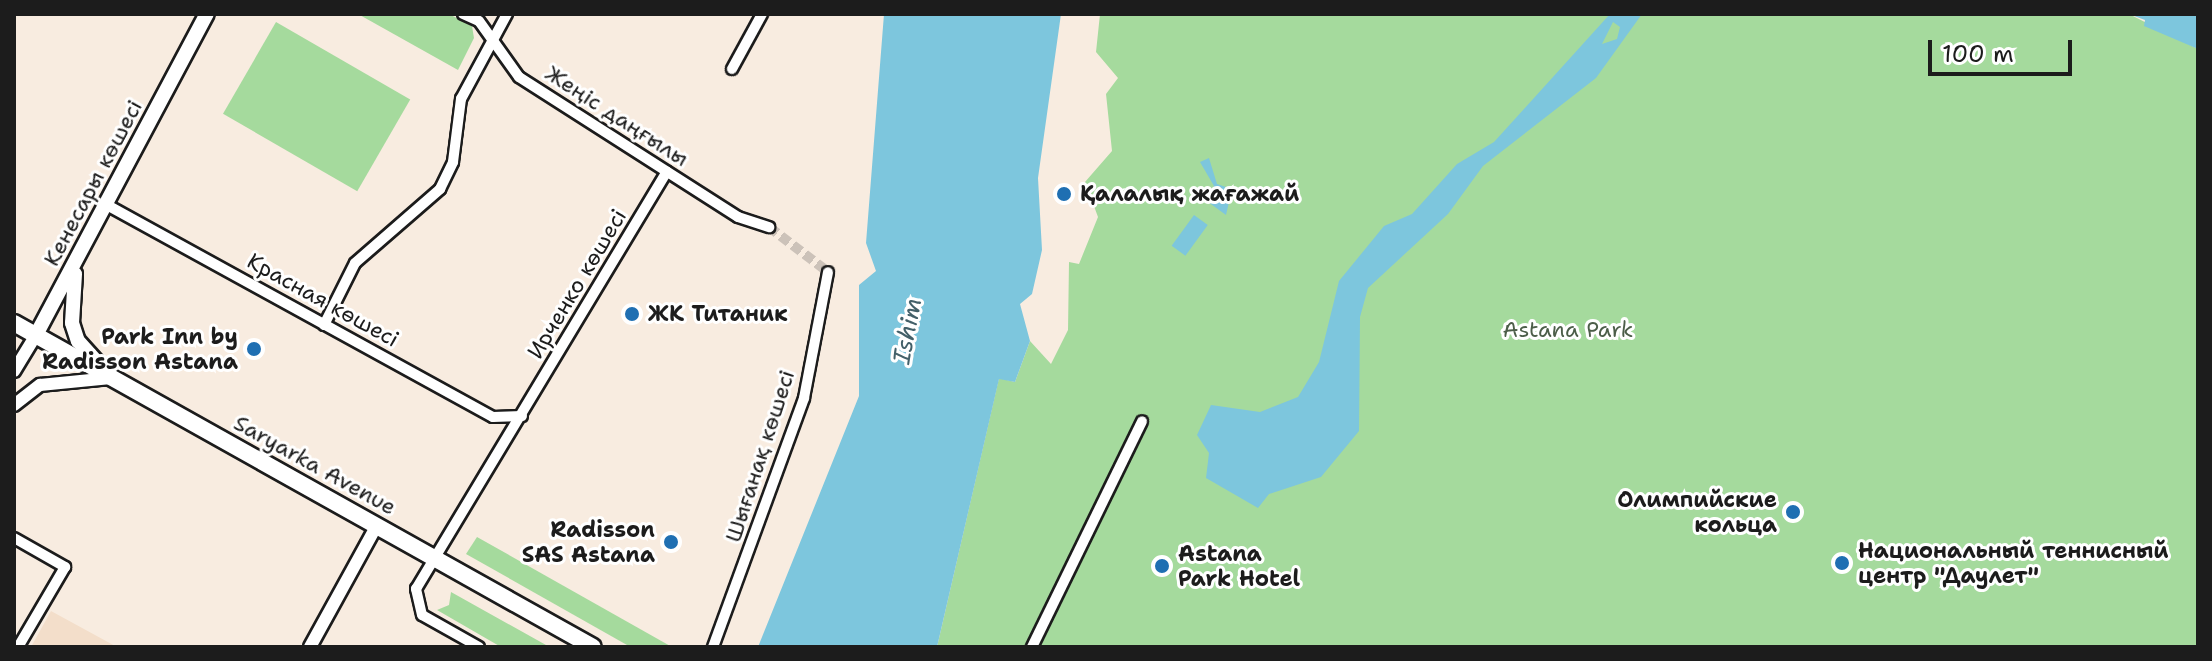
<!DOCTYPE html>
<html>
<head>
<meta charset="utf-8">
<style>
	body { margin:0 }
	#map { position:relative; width:2212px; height:661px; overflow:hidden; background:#f8ece0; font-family:"Shantell Sans",sans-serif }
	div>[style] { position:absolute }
	.built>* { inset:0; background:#f3deca }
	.green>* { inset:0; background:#a5da9d; transform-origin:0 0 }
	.water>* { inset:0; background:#7dc6dd; transform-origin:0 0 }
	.minor-tunnel>* { height:10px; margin-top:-5px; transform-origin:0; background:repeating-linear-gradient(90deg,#ccc2b9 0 10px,transparent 0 15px) }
	.roads { filter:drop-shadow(2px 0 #1c1c1c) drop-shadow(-2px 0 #1c1c1c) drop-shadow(0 2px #1c1c1c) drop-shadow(0 -2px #1c1c1c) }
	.minor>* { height:10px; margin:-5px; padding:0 5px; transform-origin:5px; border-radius:5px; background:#fff }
	.tertiary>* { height:12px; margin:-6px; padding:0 6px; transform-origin:6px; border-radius:6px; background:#fff }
	.secondary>* { height:14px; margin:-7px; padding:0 7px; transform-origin:7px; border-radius:7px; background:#fff }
	.primary>* { height:16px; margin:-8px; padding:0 8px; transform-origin:8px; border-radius:8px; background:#fff }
	.dots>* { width:22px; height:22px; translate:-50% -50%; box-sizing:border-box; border:4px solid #fff; border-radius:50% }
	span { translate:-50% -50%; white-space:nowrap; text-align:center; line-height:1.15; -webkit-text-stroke:6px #fff; paint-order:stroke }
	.street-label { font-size:22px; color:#1c1c1c }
	.poi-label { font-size:22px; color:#1c1c1c; font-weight:700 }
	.left { translate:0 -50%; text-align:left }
	.right { translate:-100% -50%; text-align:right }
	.park-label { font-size:22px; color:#4c5e49 }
	.water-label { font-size:24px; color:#436069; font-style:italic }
	.frame { position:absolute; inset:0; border:16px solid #1c1c1c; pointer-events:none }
	.scale { position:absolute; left:1928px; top:40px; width:144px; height:36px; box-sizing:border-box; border:4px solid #1c1c1c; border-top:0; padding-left:10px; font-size:24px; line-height:28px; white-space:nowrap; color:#1c1c1c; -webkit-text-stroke:6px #fff; paint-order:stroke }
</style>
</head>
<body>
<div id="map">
	<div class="built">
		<i style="clip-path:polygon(51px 611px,117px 647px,31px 647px)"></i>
	</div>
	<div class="green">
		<i style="clip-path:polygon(358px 14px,449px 14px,472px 26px,474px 38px,458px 70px)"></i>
		<i style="clip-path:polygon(1100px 14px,2129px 14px,2198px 49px,2198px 647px,937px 647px,999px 378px,1015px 382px,1030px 341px,1051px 364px,1068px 330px,1069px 262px,1079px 264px,1098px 217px,1085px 182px,1112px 151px,1106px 94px,1118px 78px,1096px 52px)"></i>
		<i style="left:276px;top:22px;width:155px;height:106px;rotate:30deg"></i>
		<i style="clip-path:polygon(477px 537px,672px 647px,627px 645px,466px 554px)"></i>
		<i style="clip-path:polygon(451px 592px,546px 645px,547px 647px,501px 647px,437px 610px,449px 605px)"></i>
	</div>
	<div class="water">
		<i style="clip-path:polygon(884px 14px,1061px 14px,1038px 178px,1042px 250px,1032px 294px,1020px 304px,1030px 341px,1015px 382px,999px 379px,937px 647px,758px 647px,859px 396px,859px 285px,876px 271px,866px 243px)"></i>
		<i style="clip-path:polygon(evenodd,1610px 14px,1642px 14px,1596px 78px,1483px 166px,1448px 214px,1368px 288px,1360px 317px,1359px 431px,1321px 477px,1269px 494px,1258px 508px,1206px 478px,1209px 453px,1197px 435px,1211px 405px,1260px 412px,1298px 397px,1319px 362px,1339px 281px,1384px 226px,1412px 214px,1457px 164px,1494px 142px,1610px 14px,1613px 22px,1620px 27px,1617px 39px,1602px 44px,1613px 22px)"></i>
		<i style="clip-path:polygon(2129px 14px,2198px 14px,2198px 49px,2144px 26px,2145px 20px)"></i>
		<i style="clip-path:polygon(1209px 158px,1217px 184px,1232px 189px,1226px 215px,1208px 202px,1214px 186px,1200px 162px)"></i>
		<i style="left:1194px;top:215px;width:17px;height:38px;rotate:36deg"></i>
	</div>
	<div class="minor-tunnel">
		<i style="left:769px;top:227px;width:74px;rotate:37.3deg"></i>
	</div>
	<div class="roads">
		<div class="minor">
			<i style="left:463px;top:14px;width:17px;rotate:24deg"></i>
			<i style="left:479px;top:21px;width:69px;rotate:54.5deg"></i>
			<i style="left:519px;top:77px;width:260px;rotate:32.6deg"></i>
			<i style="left:738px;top:217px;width:33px;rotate:18deg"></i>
			<i style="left:732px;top:69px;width:63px;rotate:-61.4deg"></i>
			<i style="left:107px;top:205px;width:440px;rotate:28.8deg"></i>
			<i style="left:493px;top:417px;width:29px;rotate:-2deg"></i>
			<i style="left:324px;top:325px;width:69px;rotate:-63.4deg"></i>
			<i style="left:355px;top:263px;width:113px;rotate:-41deg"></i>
			<i style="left:440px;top:189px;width:30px;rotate:-64deg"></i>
			<i style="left:453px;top:162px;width:64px;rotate:-82.8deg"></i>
			<i style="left:461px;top:99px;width:97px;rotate:-61.6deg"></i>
			<i style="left:14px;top:538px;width:59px;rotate:29.6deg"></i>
			<i style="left:65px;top:567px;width:93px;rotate:120.4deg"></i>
			<i style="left:479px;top:647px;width:65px;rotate:-150.7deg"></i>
			<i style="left:422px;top:615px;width:27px;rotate:-103deg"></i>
			<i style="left:416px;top:589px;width:487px;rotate:-59deg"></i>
			<i style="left:713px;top:647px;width:265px;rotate:-69.9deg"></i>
			<i style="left:804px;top:398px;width:128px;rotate:-79.2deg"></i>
			<i style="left:1032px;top:647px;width:251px;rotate:-64deg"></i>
		</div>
		<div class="tertiary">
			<i style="left:14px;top:371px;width:42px;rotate:-58.6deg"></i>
			<i style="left:14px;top:405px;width:33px;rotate:-38deg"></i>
			<i style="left:40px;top:385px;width:71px;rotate:-5.6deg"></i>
			<i style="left:310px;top:647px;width:139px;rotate:-61.2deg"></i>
		</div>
		<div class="secondary">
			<i style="left:75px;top:274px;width:49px;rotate:93.5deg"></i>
			<i style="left:72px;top:323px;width:19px;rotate:72deg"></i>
			<i style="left:78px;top:341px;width:42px;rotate:47.9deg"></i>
			<i style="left:36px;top:335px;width:364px;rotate:-62deg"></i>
		</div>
		<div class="primary">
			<i style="left:14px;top:323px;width:663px;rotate:29.23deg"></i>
		</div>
	</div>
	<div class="dots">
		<i style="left:1064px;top:194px;background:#1f6fb2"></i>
		<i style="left:632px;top:314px;background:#1f6fb2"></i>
		<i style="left:254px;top:349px;background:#1f6fb2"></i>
		<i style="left:1793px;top:512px;background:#1f6fb2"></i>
		<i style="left:671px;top:542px;background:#1f6fb2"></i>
		<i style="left:1842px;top:563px;background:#1f6fb2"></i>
		<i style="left:1162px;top:566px;background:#1f6fb2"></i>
	</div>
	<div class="street-label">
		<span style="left:617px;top:116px;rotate:33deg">Жеңіс даңғылы</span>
		<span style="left:93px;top:183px;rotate:-62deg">Кенесары көшесі</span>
		<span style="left:577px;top:284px;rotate:-59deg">Ирченко көшесі</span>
		<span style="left:323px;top:300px;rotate:29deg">Красная көшесі</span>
		<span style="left:760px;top:456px;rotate:-72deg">Шығанақ көшесі</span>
		<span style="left:315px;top:465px;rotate:29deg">Saryarka Avenue</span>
	</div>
	<div class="poi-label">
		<span class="left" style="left:1080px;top:194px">Қалалық жағажай</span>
		<span class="left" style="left:648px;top:314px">ЖК Титаник</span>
		<span class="right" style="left:238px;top:349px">Park Inn by<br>Radisson Astana</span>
		<span class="right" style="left:1777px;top:512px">Олимпийские<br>кольца</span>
		<span class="right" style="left:655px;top:542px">Radisson<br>SAS Astana</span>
		<span class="left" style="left:1858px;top:563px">Национальный теннисный<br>центр "Даулет"</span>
		<span class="left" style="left:1178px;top:566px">Astana<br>Park Hotel</span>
	</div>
	<div class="park-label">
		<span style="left:1568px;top:330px">Astana Park</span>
	</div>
	<div class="water-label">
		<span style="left:908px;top:331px;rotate:-79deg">Ishim</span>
	</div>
	<div class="frame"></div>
	<div class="scale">100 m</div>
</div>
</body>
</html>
